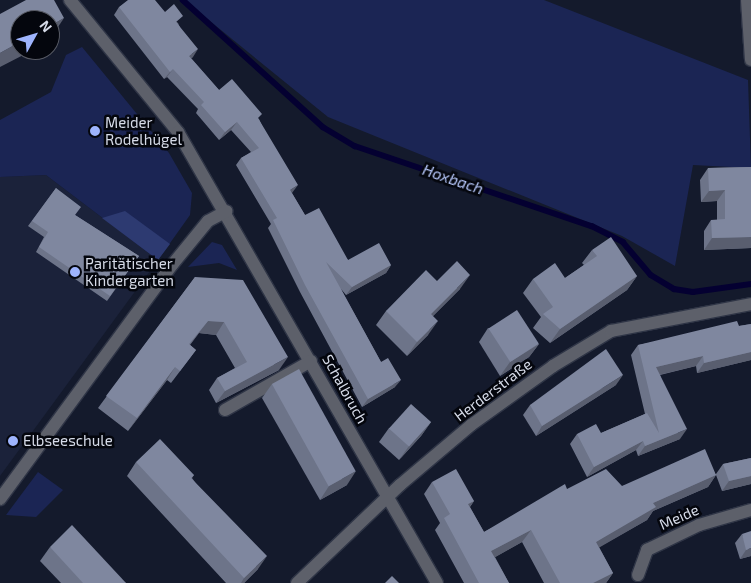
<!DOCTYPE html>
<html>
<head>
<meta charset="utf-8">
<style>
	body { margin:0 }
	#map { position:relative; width:751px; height:583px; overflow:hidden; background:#141a2c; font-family:"Exo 2",sans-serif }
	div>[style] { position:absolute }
	.built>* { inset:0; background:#1b223a }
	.green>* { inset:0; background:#1b2554 }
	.forest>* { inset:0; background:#2d3a71 }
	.stream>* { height:5.5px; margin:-2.75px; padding:0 2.75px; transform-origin:2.75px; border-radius:2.75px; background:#040031 }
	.roads { filter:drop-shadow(1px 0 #2f3546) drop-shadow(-1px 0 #2f3546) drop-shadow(0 1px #2f3546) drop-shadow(0 -1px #2f3546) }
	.minor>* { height:12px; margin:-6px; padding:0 6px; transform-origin:6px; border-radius:6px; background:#5d606a }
	.wall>* { inset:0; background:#6d7489 }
	.shaded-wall>* { inset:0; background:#595e6f }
	.building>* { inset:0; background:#7f879f; transform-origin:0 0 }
	.dots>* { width:14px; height:14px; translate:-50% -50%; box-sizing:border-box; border:2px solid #04060d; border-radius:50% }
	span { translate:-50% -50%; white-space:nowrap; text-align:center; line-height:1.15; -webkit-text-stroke:5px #04060d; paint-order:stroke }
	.poi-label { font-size:15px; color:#d6dbe8 }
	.left { translate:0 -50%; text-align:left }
	.street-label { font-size:15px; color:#d6dbe8 }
	.water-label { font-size:16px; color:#b3c4f7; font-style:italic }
	.north { position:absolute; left:10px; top:10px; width:50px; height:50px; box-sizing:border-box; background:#04060d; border:1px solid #585b65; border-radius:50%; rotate:51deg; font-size:14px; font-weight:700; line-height:20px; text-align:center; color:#d6dbe8 }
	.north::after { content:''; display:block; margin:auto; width:18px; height:22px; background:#9eb4fd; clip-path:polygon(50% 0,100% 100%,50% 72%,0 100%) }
</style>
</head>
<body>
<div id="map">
	<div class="built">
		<i style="clip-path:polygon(46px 175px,158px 260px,0 476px,0 177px)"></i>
	</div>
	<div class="green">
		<i style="clip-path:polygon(184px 0,544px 0,748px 80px,751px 168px,693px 165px,675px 266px,622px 236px,328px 117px)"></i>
		<i style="clip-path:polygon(82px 47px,169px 153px,192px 193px,190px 215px,158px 260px,46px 175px,0 177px,0 120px,51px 92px,66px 55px)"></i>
		<i style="clip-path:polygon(212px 242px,222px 245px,237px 270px,219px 263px,188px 267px)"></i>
		<i style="clip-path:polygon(38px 472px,63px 490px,36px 517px,6px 515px)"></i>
	</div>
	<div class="forest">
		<i style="clip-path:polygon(125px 211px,170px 244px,158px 260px,102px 218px)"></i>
	</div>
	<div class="stream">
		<i style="left:183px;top:0;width:189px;rotate:42.2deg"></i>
		<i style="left:323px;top:127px;width:37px;rotate:31deg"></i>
		<i style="left:355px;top:146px;width:250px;rotate:18.7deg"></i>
		<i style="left:592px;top:226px;width:35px;rotate:27deg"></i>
		<i style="left:623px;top:242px;width:43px;rotate:49.7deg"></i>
		<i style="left:651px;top:275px;width:27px;rotate:31deg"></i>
		<i style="left:674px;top:289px;width:19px;rotate:9deg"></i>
		<i style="left:693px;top:292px;width:59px;rotate:-7.9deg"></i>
	</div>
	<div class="roads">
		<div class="minor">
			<i style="left:70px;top:0;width:171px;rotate:50.7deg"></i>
			<i style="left:178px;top:132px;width:520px;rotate:60.13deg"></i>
			<i style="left:747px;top:0;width:60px;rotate:86.2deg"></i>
			<i style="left:225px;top:410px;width:99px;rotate:-29.7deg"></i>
			<i style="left:0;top:499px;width:290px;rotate:-53.7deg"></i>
			<i style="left:172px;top:265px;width:57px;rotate:-50.7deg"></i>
			<i style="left:208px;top:221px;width:21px;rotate:-28deg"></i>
			<i style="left:638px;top:575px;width:27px;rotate:-70deg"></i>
			<i style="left:647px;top:550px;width:58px;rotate:-25.7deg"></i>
			<i style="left:699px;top:525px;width:54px;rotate:-16.1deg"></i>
			<i style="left:297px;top:583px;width:142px;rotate:-43.6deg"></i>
			<i style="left:400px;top:485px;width:93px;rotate:-40.2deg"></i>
			<i style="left:471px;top:425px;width:101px;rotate:-35.7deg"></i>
			<i style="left:553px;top:366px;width:68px;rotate:-31.1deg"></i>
			<i style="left:611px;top:331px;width:143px;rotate:-10.9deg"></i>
		</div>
	</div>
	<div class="wall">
		<i style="clip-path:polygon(119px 7px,165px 12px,178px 23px,193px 57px,191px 58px,219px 90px,259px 119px,292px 193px,305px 215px,348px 260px,391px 265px,386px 273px,346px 295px,341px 289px,381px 362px,395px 387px,362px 407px,300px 292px,268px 228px,271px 224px,236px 165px,241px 158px,251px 152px,231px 130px,219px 140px,196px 113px,198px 109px,167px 77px,164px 79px,114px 15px)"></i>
		<i style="clip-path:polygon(751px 167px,751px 248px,704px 250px,704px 231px,711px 220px,717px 220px,717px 201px,701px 202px,700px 180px,708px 168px)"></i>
		<i style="clip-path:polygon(56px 188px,75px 215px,139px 256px,107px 301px,36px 252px,44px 237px,28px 226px)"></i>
		<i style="clip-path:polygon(592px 250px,637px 276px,627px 290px,550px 343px,533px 328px,541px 317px,523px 293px,533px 279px,565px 278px,584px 265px,582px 263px)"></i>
		<i style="clip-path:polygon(195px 277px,279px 370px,216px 403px,209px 390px,217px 378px,235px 368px,216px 335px,199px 333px,190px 345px,196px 350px,187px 362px,171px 383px,167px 380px,128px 431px,98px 408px)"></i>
		<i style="clip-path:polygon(437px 281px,460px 289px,433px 316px,428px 335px,407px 356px,376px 325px,386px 311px)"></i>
		<i style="clip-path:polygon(751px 324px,751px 360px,697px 373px,696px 366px,660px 375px,680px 439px,638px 456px,636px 450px,587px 477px,570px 444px,577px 434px,601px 433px,645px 414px,631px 355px,638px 345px,739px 326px)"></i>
		<i style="clip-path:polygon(488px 328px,539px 344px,529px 357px,500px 376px,479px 342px)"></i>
		<i style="clip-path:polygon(272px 384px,347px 485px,320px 500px,262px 398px)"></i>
		<i style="clip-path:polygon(616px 385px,536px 436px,523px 415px,530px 405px)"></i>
		<i style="clip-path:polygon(431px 422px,421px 436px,399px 460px,379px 442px,389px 428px)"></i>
		<i style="clip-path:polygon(751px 458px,751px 484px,722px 491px,716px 475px,708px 487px,653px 511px,647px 520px,599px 547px,613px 573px,606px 583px,544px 583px,522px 542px,495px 557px,509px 583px,464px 583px,435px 530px,440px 523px,424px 494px,432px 482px,474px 501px,470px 507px,484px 532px,567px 489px,622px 486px,716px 474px,723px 464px)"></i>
		<i style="clip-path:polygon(136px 462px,194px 475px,192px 478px,258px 569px,244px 583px,226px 583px,127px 476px)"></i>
		<i style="clip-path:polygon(742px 534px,751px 556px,740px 559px,735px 543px)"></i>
		<i style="clip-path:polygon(50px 547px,126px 583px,61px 583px,40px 561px)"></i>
	</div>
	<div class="shaded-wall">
		<i style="clip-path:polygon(64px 18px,50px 39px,50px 26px)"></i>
		<i style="clip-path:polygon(20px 42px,20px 50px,33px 50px,0 67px,0 53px)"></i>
		<i style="clip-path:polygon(198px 49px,193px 57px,184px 64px,189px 56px)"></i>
		<i style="clip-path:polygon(173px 69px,167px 77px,164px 79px,170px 72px)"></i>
		<i style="clip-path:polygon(237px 122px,231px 130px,219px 140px,225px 132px)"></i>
		<i style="clip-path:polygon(298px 185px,292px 193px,290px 190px)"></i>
		<i style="clip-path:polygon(725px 190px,717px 201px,701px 202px,709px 191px)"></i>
		<i style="clip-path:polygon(751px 237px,751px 248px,704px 250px,712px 238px)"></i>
		<i style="clip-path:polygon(391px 265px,386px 273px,346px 295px,352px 287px)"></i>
		<i style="clip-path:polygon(470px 275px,460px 289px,421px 328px,431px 314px)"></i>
		<i style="clip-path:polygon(637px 276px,627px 290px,550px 343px,560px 329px)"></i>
		<i style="clip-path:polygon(208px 321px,224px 322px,216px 335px,199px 333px,180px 357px)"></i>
		<i style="clip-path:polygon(438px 321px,428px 335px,407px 356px,417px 342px)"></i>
		<i style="clip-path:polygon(539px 344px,529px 357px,500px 376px,510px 362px)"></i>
		<i style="clip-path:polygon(751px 352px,751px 360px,697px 373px,704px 363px)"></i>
		<i style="clip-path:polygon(703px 356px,696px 366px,650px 377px,656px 367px)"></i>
		<i style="clip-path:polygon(288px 357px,279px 370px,216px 403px,225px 391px)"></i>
		<i style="clip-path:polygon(175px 367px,167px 380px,128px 431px,137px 418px)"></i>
		<i style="clip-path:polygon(623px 375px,616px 385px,536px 436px,542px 426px)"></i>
		<i style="clip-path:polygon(401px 380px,395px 387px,362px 407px,368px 399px)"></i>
		<i style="clip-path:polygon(431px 422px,421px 436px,399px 460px,409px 446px)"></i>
		<i style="clip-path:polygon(687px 429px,680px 439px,638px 456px,645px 446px)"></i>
		<i style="clip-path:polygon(643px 441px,636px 450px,587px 477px,594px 467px)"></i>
		<i style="clip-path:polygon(356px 471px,347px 485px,320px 500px,329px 486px)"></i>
		<i style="clip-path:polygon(716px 475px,708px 487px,653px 511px,647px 520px,588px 554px,596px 542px,653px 503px)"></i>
		<i style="clip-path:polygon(751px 476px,751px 484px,722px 491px,729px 481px)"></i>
		<i style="clip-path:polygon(474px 501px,465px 513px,468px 504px)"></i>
		<i style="clip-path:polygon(531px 530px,522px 542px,483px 564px,491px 551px)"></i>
		<i style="clip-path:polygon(751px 548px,751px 556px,740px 559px,746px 550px)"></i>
		<i style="clip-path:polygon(267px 556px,258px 569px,244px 583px,241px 583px,244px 578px)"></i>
		<i style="clip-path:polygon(613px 573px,606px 583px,593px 583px)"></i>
	</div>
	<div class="building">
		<i style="clip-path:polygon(26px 0,54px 0,64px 18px,50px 26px,50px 20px,20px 20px,20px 42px,0 53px,0 14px)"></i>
		<i style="clip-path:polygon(128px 0,155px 0,165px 12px,174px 4px,183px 16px,176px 22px,198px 49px,189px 56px,219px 90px,232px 79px,262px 114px,258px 118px,298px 185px,290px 190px,305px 215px,319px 208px,348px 260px,379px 243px,391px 265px,352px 287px,326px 262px,381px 362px,388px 358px,401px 380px,368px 399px,305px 285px,273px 220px,277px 218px,241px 158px,259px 148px,237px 122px,225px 132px,201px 105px,204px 102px,173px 69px,170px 72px,119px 7px)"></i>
		<i style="clip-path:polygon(751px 167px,751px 237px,712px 238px,711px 220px,725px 219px,725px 190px,709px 191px,708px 168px)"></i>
		<i style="clip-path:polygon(56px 188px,81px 207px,75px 215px,139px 256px,110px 296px,39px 247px,48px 232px,32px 221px)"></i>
		<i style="clip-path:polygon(611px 237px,637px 276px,560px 329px,543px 314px,553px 307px,533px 279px,555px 263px,565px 278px,597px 256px,592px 250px)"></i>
		<i style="clip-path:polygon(457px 261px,470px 275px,431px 314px,438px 321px,417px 342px,386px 311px,426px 270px,437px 281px)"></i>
		<i style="clip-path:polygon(195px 277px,243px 280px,288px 357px,225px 391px,217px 378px,247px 362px,224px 322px,208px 321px,189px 344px,196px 350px,180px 371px,175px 367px,137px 418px,106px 396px)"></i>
		<i style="left:517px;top:310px;width:40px;height:34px;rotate:57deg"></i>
		<i style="clip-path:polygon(737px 321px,739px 326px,751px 324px,751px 352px,704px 363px,703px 356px,656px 367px,687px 429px,645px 446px,643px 441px,594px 467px,577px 434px,596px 424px,601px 433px,647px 413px,659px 433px,638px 345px)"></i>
		<i style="clip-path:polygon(606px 349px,623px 375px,542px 426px,530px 405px)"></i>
		<i style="left:299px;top:369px;width:117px;height:31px;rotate:61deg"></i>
		<i style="left:411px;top:404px;width:27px;height:33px;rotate:42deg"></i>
		<i style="clip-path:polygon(160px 439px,194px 475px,191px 478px,267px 556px,244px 578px,136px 462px)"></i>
		<i style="clip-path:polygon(705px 449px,716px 475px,653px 503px,656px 507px,596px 542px,613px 573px,593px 583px,560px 583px,531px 530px,491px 551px,509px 583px,479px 583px,444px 518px,450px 514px,432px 482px,456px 469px,474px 501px,468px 504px,484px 532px,565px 484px,567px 489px,606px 469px,622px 486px)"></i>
		<i style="clip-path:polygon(751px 458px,751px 476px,729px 481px,723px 464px)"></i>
		<i style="clip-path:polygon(72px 525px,126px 583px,83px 583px,50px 547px)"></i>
		<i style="clip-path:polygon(751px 531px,751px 548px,746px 550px,742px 534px)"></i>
		<i style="clip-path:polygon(392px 576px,399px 583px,385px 583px)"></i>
	</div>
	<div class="dots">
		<i style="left:95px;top:131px;background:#9eb4fd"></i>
		<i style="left:75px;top:272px;background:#9eb4fd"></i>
		<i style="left:13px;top:441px;background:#9eb4fd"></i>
	</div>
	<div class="poi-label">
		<span class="left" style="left:105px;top:131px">Meider<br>Rodelhügel</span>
		<span class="left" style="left:85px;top:272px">Paritätischer<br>Kindergarten</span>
		<span class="left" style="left:23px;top:441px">Elbseeschule</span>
	</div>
	<div class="street-label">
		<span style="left:345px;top:389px;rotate:61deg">Schalbruch</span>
		<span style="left:493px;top:390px;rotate:-37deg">Herderstraße</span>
		<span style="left:679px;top:517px;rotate:-24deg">Meide</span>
	</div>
	<div class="water-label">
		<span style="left:453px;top:179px;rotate:19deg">Hoxbach</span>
	</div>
	<div class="north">N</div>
</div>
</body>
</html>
